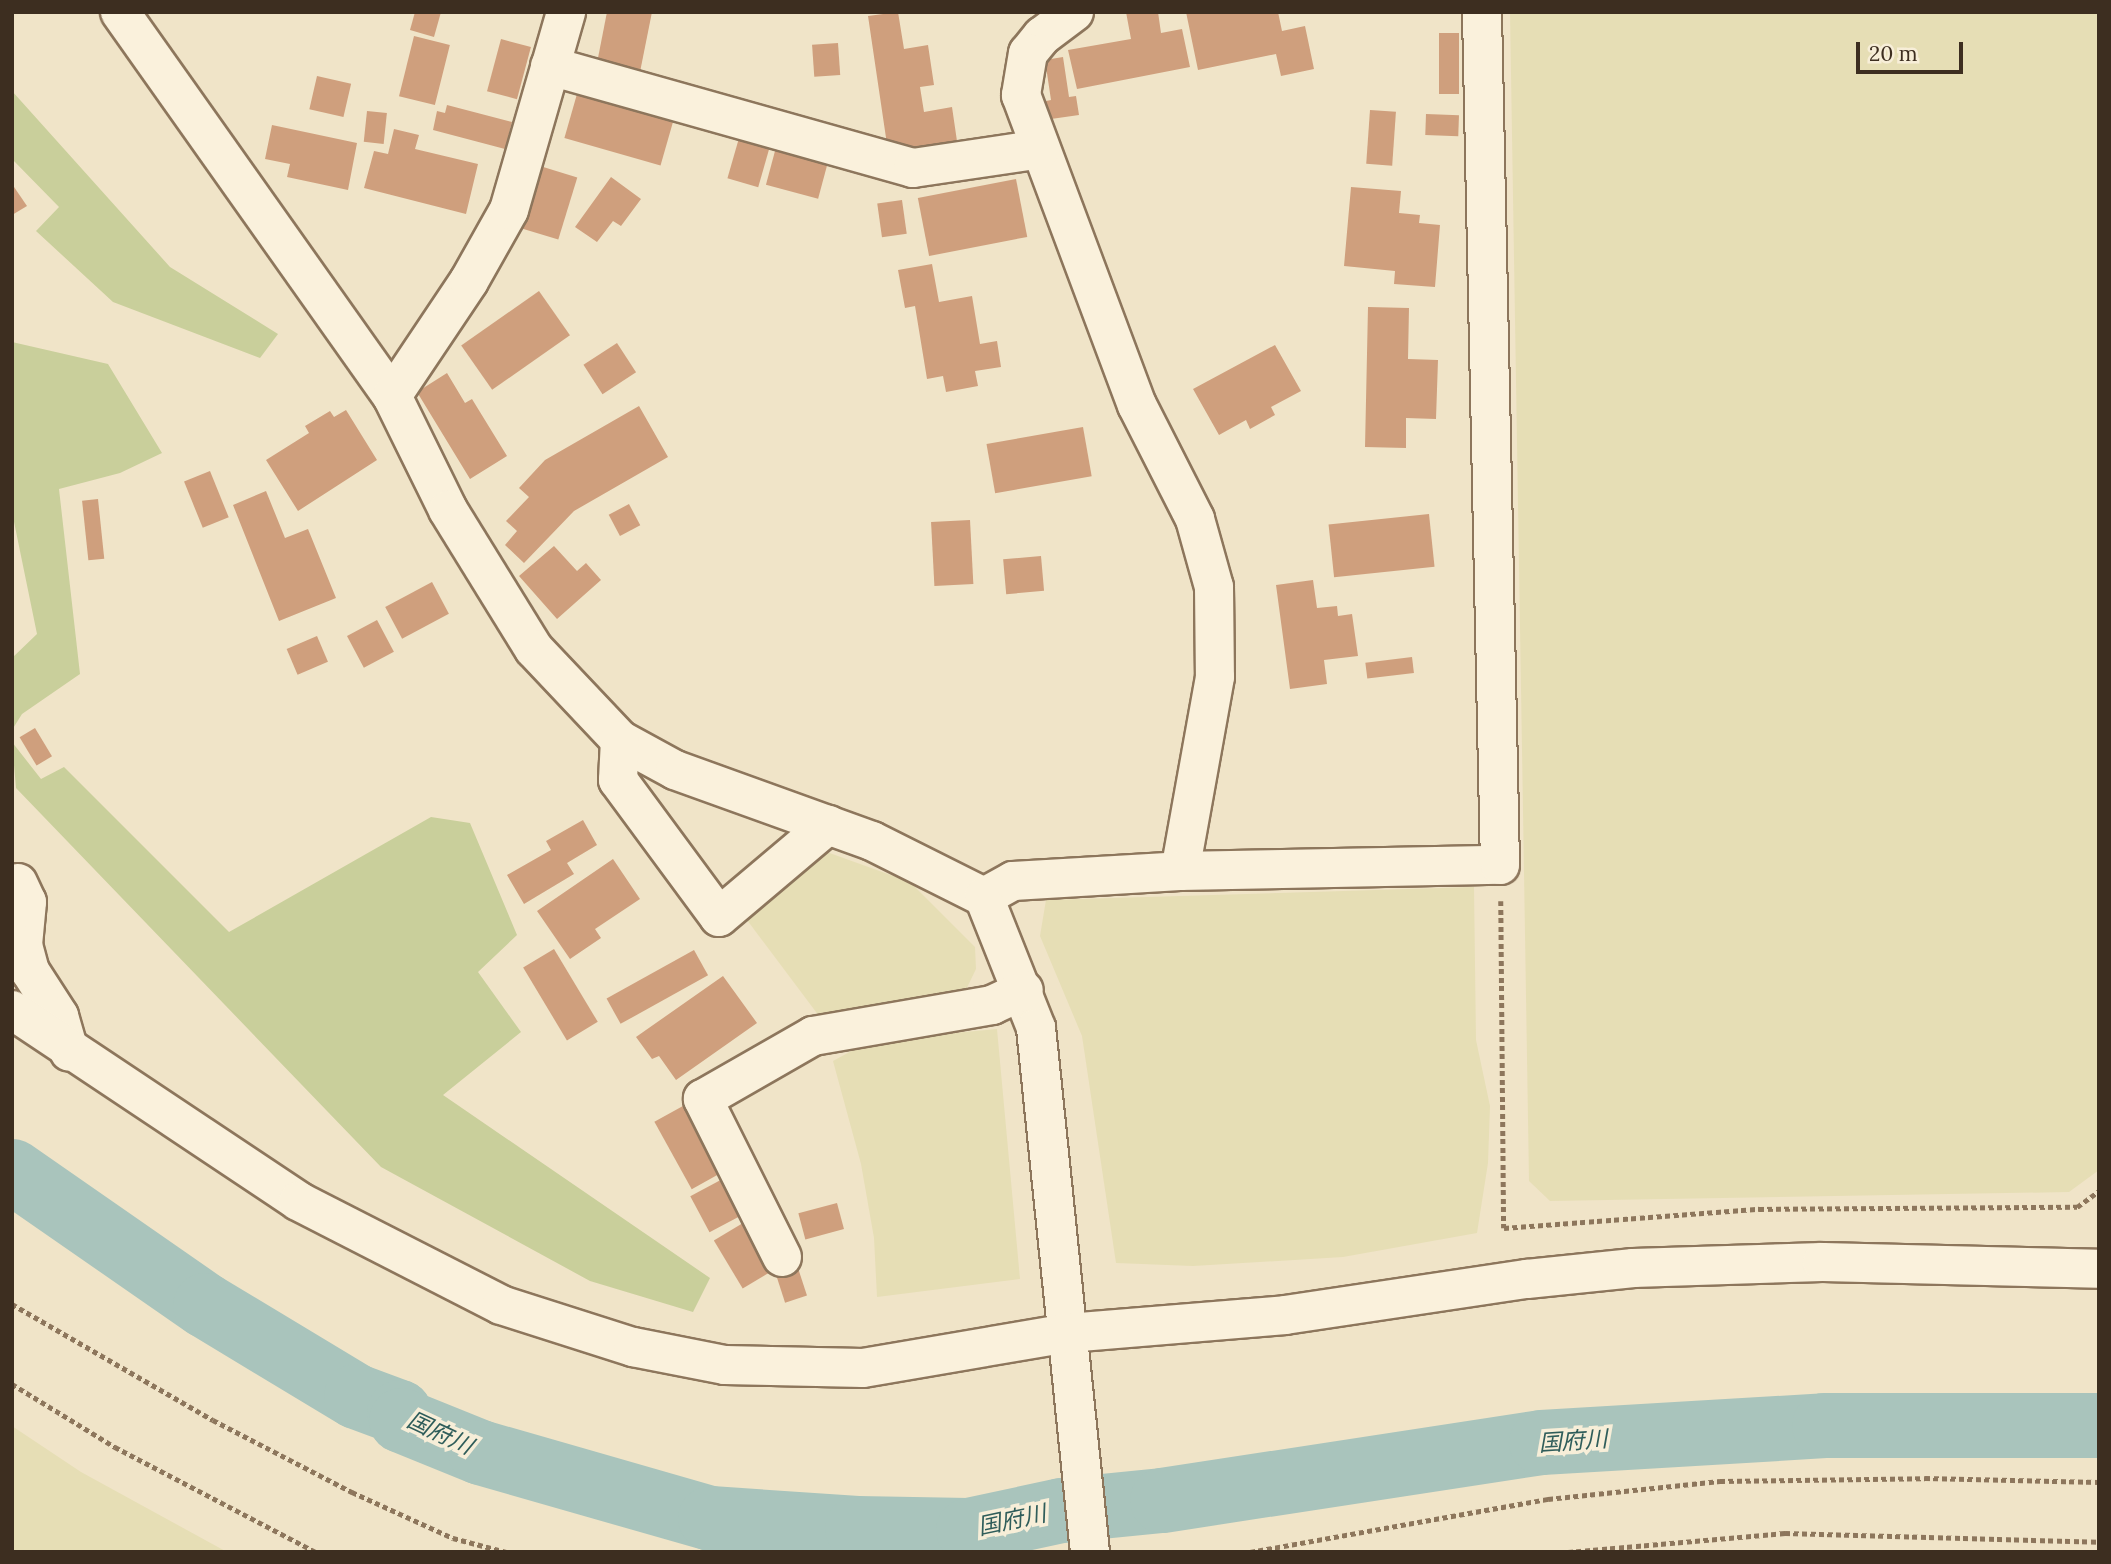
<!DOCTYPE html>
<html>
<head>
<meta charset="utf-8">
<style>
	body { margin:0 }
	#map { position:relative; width:2111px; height:1564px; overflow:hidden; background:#f0e4c8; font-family:Lora,"Noto Sans JP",serif }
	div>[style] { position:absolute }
	.farmland>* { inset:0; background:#e6deb5 }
	.green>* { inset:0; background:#c9cf9b }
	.river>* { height:65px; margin:-32.5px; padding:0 32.5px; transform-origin:32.5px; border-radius:32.5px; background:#a9c4bc }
	.building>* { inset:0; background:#cf9f7d; transform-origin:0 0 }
	.path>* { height:4.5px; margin-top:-2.25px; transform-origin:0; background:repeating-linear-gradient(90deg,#8d765c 0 5px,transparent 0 8.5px) }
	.roads { filter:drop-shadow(2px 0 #8d765c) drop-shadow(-2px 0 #8d765c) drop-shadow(0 2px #8d765c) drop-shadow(0 -2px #8d765c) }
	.minor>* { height:38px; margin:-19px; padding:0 19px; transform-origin:19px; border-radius:19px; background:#faf1dc }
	span { translate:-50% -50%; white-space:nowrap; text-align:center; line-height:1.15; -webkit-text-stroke:7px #f7eed8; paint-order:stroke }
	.water-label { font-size:23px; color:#2f5d5a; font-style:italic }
	.frame { position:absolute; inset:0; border:14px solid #3d2e20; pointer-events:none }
	.scale { position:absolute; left:1856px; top:42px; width:107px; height:32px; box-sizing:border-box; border:4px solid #3d2e20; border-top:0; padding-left:9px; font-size:21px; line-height:24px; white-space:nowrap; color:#3d2e20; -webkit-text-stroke:5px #f7eed8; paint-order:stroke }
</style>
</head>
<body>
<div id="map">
	<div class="farmland">
		<i style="clip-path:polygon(1510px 12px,2099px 12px,2099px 1170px,2069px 1192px,1550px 1201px,1529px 1181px)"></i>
		<i style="clip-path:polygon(824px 851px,910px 882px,975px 947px,976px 969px,962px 998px,822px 1020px,744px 916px)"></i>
		<i style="clip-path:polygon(1474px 887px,1476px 1040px,1490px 1106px,1488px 1163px,1477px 1233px,1343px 1257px,1193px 1266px,1116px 1263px,1082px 1036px,1040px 936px,1046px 900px)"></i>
		<i style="clip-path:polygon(997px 1029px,1020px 1279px,877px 1297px,874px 1238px,861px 1164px,833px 1061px,855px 1049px,911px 1037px)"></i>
		<i style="clip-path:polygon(12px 1426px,81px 1472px,227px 1552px,12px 1552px)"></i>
	</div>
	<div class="green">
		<i style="clip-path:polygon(12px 91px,170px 267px,278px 334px,260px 358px,113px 302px,36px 231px,59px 207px,12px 159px)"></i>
		<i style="clip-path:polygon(12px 342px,108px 364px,162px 453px,120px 473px,59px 489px,80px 674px,22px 714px,12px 730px,12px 658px,37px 634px,12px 512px)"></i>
		<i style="clip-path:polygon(12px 742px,41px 779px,64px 767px,229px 932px,431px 817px,470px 823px,517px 935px,478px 972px,521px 1032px,443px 1095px,710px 1278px,693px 1312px,590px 1281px,381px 1167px,16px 788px)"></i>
	</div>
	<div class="river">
		<i style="left:12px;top:1171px;width:235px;rotate:34.8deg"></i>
		<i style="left:205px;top:1305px;width:176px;rotate:31.1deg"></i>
		<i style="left:356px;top:1396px;width:46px;rotate:20.4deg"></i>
		<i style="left:399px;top:1412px;width:8px;rotate:76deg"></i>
		<i style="left:401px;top:1420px;width:85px;rotate:22.1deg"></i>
		<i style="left:480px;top:1452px;width:239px;rotate:16deg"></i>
		<i style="left:710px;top:1518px;width:147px;rotate:3.9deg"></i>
		<i style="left:857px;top:1528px;width:111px;rotate:1deg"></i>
		<i style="left:968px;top:1530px;width:95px;rotate:-12.1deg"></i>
		<i style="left:1061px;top:1510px;width:101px;rotate:-5.7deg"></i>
		<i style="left:1162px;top:1500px;width:383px;rotate:-8.7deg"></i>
		<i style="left:1541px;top:1442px;width:284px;rotate:-3.4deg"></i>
		<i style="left:1824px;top:1425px;width:275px"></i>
	</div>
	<div class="building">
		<i style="clip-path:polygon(415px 12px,441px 12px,434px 37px,410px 30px)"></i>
		<i style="clip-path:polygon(607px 12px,652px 12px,640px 72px,597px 63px)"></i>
		<i style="clip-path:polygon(898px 12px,904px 49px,928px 45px,934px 85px,920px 87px,924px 112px,952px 107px,958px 148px,889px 158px,868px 16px)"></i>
		<i style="clip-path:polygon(1126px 12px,1158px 12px,1161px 33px,1182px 29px,1190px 67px,1077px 89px,1068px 50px,1131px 39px)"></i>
		<i style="clip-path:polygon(1186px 12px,1278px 12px,1282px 31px,1305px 26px,1314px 69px,1281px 76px,1276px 54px,1198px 70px)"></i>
		<i style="left:1439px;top:33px;width:20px;height:61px"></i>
		<i style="left:414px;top:36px;width:37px;height:62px;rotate:14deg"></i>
		<i style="left:501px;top:39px;width:31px;height:54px;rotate:15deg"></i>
		<i style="left:838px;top:43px;width:32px;height:26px;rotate:86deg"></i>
		<i style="clip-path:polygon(1063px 57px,1069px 97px,1076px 96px,1079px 115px,1044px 120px,1041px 102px,1051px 100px,1045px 60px)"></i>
		<i style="left:317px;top:76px;width:35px;height:34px;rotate:13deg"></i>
		<i style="left:579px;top:87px;width:100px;height:53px;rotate:16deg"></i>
		<i style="clip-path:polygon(447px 105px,512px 122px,505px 149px,433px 130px,437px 111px,445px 113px)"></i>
		<i style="left:1370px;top:110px;width:26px;height:54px;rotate:4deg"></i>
		<i style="left:367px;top:111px;width:20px;height:31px;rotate:6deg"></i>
		<i style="left:1426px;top:114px;width:33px;height:21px;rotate:2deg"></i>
		<i style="clip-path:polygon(272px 125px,357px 143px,348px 190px,287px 177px,290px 164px,265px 159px)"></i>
		<i style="clip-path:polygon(394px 129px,419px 135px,415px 149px,478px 164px,466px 214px,364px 188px,374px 151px,388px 154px)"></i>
		<i style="left:739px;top:138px;width:32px;height:42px;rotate:16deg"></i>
		<i style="left:775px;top:151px;width:54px;height:35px;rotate:15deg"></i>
		<i style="left:540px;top:166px;width:39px;height:65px;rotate:17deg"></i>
		<i style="clip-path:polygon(611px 177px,641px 199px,621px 226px,613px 221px,597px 242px,575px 227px)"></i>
		<i style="left:1016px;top:179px;width:59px;height:100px;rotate:79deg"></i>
		<i style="clip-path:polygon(12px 184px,27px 206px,12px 215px)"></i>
		<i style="clip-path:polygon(1351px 187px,1401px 191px,1399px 213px,1420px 215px,1419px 223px,1440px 225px,1435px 287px,1394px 284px,1395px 271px,1344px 266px)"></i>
		<i style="left:902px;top:200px;width:34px;height:25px;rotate:82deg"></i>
		<i style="clip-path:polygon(932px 264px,939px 302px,972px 296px,980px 344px,997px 341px,1001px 367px,975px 371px,978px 386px,946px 392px,943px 376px,927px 379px,915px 306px,905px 308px,898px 270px)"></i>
		<i style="left:539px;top:291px;width:54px;height:95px;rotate:55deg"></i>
		<i style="clip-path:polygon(1368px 307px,1409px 308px,1408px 359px,1438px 360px,1436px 419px,1406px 418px,1406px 448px,1365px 447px)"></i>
		<i style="left:617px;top:343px;width:35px;height:40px;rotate:57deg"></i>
		<i style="clip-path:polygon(1275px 345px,1301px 391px,1271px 407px,1275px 415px,1250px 429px,1246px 420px,1219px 435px,1193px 389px)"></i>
		<i style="clip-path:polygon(447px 373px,465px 403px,472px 399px,507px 456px,470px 479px,417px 392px)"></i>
		<i style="clip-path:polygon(639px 406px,668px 457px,574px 511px,524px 563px,505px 545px,517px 531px,506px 521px,529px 497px,519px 488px,545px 460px)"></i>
		<i style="clip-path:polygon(346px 410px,377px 460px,298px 511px,266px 460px,309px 433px,305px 426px,330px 411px,334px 417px)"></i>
		<i style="left:1083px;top:427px;width:50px;height:98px;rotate:80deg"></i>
		<i style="left:210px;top:471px;width:50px;height:28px;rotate:68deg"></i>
		<i style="clip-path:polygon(266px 491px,285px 538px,308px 529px,336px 598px,279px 621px,233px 505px)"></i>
		<i style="left:98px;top:499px;width:60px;height:16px;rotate:84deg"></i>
		<i style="left:629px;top:504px;width:24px;height:23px;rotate:62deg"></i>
		<i style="left:1429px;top:514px;width:53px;height:101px;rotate:84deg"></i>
		<i style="left:970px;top:520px;width:64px;height:39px;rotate:87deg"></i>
		<i style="clip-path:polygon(554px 546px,577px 571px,586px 563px,601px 580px,557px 619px,519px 576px)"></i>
		<i style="left:1041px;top:556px;width:35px;height:38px;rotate:85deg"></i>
		<i style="clip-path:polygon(1313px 580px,1317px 608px,1337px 606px,1338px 616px,1352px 614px,1358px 656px,1324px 660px,1327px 684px,1290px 689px,1276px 585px)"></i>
		<i style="left:432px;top:582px;width:36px;height:53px;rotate:62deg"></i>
		<i style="left:377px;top:620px;width:36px;height:34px;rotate:62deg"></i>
		<i style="left:317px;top:636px;width:28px;height:33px;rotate:67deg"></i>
		<i style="left:1412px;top:657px;width:16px;height:47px;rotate:83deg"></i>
		<i style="left:35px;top:728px;width:33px;height:18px;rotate:59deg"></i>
		<i style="clip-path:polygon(583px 820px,597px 845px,567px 863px,574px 874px,524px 904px,507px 875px,551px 850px,546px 841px)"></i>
		<i style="clip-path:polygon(613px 859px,640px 899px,595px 929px,601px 938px,570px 959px,537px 911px)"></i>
		<i style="left:554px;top:949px;width:85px;height:36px;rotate:59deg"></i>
		<i style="left:694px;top:950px;width:29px;height:100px;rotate:61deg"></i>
		<i style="clip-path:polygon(723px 976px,757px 1023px,676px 1080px,659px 1056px,652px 1059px,636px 1037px)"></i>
		<i style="left:692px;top:1101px;width:77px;height:43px;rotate:61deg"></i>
		<i style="left:730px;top:1175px;width:41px;height:45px;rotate:62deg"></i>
		<i style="left:837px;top:1203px;width:27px;height:40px;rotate:75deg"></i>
		<i style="left:743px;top:1223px;width:56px;height:34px;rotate:59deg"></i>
		<i style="left:798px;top:1268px;width:29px;height:23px;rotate:72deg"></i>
	</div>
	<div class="path">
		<i style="left:1501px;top:901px;width:327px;rotate:89.5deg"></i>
		<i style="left:1504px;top:1228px;width:256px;rotate:-4.3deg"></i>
		<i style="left:1759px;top:1209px;width:318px;rotate:-0.4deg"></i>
		<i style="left:2077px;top:1207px;width:27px;rotate:-36deg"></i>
		<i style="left:12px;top:1304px;width:232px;rotate:30deg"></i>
		<i style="left:213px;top:1420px;width:157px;rotate:27.4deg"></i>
		<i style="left:352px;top:1492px;width:111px;rotate:24.5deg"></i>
		<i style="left:453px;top:1538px;width:55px;rotate:14.8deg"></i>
		<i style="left:12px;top:1384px;width:121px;rotate:31.5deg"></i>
		<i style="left:115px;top:1447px;width:227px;rotate:27.6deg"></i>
		<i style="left:1250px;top:1552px;width:303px;rotate:-10.1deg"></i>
		<i style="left:1548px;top:1499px;width:173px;rotate:-6deg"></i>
		<i style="left:1720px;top:1481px;width:205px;rotate:-0.8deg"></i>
		<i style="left:1925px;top:1478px;width:174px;rotate:1.3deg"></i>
		<i style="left:1568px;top:1552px;width:218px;rotate:-5deg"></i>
		<i style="left:1785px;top:1533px;width:314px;rotate:1.6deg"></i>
	</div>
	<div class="roads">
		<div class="minor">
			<i style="left:120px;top:12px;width:471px;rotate:54.7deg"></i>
			<i style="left:392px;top:396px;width:127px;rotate:63.8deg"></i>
			<i style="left:448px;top:510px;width:163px;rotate:58.3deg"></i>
			<i style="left:534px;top:649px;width:125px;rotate:46.6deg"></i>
			<i style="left:620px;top:740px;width:63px;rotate:28.6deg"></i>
			<i style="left:675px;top:770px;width:209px;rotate:19.8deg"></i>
			<i style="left:872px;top:841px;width:125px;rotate:26.6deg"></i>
			<i style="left:984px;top:897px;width:141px;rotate:68.3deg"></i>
			<i style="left:1036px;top:1028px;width:527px;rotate:84.12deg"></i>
			<i style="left:1074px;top:12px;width:40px;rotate:143deg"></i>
			<i style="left:1042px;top:36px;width:22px;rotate:129deg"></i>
			<i style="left:1028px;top:53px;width:43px;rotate:99.5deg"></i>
			<i style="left:1021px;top:95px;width:331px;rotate:69.5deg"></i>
			<i style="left:1137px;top:405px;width:128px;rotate:63deg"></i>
			<i style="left:1195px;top:519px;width:71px;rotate:74.4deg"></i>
			<i style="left:1214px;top:587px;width:90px;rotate:89.4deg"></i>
			<i style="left:1215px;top:677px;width:197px;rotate:100.2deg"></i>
			<i style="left:550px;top:66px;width:377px;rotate:15.7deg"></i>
			<i style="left:913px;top:168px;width:129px;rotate:-8.4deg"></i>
			<i style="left:392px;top:396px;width:138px;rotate:-56.2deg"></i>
			<i style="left:469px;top:281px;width:81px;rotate:-60.6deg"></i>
			<i style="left:509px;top:210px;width:206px;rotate:-73.9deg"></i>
			<i style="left:620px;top:740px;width:40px;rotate:92.9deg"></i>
			<i style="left:618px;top:780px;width:170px;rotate:53.6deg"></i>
			<i style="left:719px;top:917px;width:143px;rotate:-40.2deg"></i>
			<i style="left:18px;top:883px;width:21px;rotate:65deg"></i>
			<i style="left:27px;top:902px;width:43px;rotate:95.3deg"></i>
			<i style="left:23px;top:945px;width:27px;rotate:75deg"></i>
			<i style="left:30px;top:971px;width:54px;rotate:57.2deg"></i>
			<i style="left:59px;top:1016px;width:37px;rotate:74deg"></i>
			<i style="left:984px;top:897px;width:33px;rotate:-29deg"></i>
			<i style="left:1013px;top:881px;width:167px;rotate:-3.4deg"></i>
			<i style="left:1180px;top:871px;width:320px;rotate:-1.1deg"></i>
			<i style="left:1500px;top:865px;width:853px;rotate:-91.21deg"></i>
			<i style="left:12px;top:1010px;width:344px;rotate:33.7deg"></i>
			<i style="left:298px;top:1201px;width:228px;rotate:27.1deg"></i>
			<i style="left:501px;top:1305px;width:139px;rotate:17.7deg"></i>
			<i style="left:633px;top:1347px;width:94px;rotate:11.1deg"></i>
			<i style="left:725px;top:1365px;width:138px;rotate:1.2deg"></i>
			<i style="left:863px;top:1368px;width:208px;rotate:-9.7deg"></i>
			<i style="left:1068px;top:1333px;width:218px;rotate:-4.7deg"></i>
			<i style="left:1285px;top:1315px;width:245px;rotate:-8.5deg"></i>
			<i style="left:1527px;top:1279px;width:107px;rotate:-5.9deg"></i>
			<i style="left:1633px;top:1268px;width:189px;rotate:-1.8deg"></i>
			<i style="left:1822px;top:1262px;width:277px;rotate:1.4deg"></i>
			<i style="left:782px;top:1257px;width:177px;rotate:-116.6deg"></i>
			<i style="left:703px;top:1099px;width:127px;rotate:-29.8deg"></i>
			<i style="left:813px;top:1036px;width:182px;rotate:-9.8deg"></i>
			<i style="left:992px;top:1005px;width:35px;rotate:-25deg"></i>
		</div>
	</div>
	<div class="water-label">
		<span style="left:440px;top:1433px;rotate:25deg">国府川</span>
		<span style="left:1573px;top:1441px;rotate:-4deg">国府川</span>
		<span style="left:1012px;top:1520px;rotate:-12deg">国府川</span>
	</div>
	<div class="frame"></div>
	<div class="scale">20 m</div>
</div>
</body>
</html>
